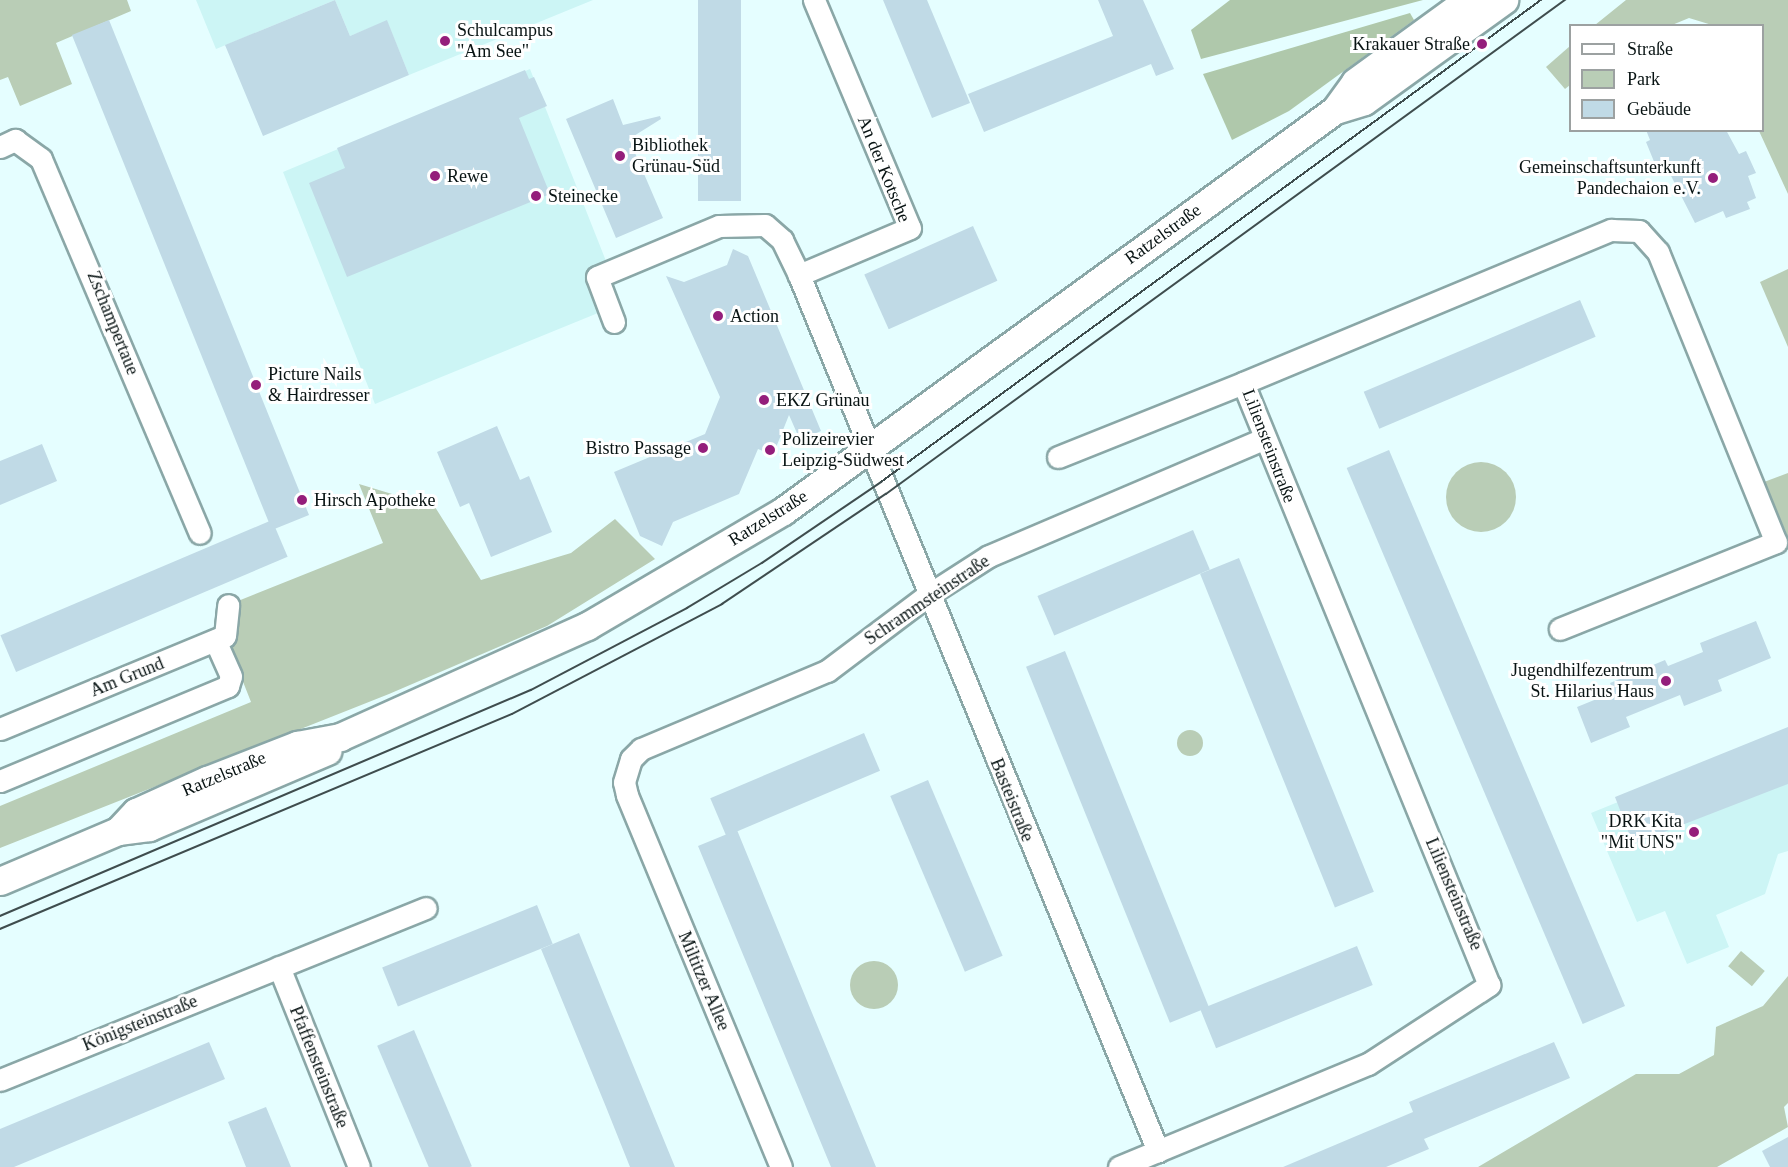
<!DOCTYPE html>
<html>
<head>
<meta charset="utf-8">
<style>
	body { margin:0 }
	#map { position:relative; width:1788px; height:1167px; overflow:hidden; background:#e5feff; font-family:Georgia,serif }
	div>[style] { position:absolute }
	.built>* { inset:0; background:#ccf5f5 }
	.green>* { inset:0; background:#b9cdb6; transform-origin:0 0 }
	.round { border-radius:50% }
	.forest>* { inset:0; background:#afc8ab }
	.building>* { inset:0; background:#c0dae6; transform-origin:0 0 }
	.roads { filter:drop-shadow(2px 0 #8aa7a7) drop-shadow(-2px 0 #8aa7a7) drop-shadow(0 2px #8aa7a7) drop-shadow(0 -2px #8aa7a7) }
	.minor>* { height:21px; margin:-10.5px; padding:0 10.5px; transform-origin:10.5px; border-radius:10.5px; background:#fff }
	.major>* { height:27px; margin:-13.5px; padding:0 13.5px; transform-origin:13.5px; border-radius:13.5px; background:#fff }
	.tram>* { height:1.5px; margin:-0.75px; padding:0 0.75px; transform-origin:0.75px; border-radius:0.75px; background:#3f4d4e }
	.dots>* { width:16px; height:16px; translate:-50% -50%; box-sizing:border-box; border:3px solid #fff; border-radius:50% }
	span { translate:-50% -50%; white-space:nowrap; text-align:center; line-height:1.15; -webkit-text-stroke:6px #fff; paint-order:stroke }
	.poi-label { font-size:18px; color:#081313 }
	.left { translate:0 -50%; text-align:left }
	.right { translate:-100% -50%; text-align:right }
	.street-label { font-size:18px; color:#081313 }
	.legend { position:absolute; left:1569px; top:24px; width:195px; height:108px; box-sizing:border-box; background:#fff; border:2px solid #9ca1a1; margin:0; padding:8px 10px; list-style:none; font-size:18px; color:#081313 }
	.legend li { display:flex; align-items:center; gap:12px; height:30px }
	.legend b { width:30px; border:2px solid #9ca1a1 }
</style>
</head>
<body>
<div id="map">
	<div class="built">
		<i style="clip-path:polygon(196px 0,593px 0,409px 75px,387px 21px,350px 36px,335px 0,216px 49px)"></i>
		<i style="clip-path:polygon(530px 69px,606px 261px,585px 278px,598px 313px,375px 404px,283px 172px)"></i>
		<i style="clip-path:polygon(1788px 733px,1788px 851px,1778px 854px,1765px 894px,1716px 915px,1729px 947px,1687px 964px,1665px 911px,1637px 922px,1591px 813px)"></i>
	</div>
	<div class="green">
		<i style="clip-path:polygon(0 0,127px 0,131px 11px,56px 43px,72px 84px,20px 106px,8px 77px,0 80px)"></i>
		<i style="clip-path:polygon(1626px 0,1788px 0,1788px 194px,1759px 131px,1762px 130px,1762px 26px,1712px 25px,1689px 18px,1672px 25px,1595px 25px)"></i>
		<i style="clip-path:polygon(1570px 46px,1570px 85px,1565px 89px,1546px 67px)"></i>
		<i style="clip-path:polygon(1788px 269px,1788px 347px,1760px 282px)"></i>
		<i class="round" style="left:1446px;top:462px;width:70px;height:70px"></i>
		<i style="clip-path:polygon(1788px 473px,1788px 537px,1764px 482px)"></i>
		<i style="clip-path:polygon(359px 484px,435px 507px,481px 580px,571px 553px,615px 519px,655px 559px,547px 626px,389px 694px,0 848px,0 806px,251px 702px,225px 636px,228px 605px,383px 543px)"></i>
		<i class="round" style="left:1177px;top:730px;width:26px;height:26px"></i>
		<i style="left:1741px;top:951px;width:31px;height:20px;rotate:40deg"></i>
		<i class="round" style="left:850px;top:961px;width:48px;height:48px"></i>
		<i style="clip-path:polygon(1788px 976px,1788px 1103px,1784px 1107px,1788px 1127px,1717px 1167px,1478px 1167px,1636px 1074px,1679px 1074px,1714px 1055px,1716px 1027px,1763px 1006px)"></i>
	</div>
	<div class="forest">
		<i style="clip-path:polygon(1230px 0,1423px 0,1201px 59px,1191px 30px)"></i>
		<i style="clip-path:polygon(1410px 13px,1414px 20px,1289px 111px,1232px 140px,1203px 74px)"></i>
	</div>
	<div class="building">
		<i style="clip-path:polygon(335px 0,350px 36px,387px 20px,409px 75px,263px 136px,225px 45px)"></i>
		<i style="left:698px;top:0;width:43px;height:201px"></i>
		<i style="clip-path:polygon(883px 0,927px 0,970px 103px,932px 118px)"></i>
		<i style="clip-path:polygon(1098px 0,1143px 0,1174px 69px,1156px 76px,1151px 64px,984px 132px,968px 94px,1113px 36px)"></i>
		<i style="left:109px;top:20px;width:534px;height:40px;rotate:68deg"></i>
		<i style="clip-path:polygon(525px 70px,529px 79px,534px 77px,547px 106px,519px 118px,550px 194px,347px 277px,309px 183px,345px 168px,337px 148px)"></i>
		<i style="clip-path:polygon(613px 99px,623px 125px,660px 116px,661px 119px,629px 139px,663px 218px,616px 238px,566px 119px)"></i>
		<i style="clip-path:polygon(1646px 130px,1726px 130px,1739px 154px,1746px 151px,1756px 173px,1748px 176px,1756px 198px,1747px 202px,1750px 209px,1726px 218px,1723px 211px,1695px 223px,1668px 170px,1664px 172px,1659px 162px,1655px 164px,1646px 142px,1650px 140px)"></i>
		<i style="left:973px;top:226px;width:60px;height:119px;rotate:66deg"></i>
		<i style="clip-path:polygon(733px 249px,748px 256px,821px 431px,800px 440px,789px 415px,773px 455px,758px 449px,739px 494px,673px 522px,662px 546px,640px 536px,614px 472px,705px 434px,720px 397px,666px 276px,684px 282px,727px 265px)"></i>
		<i style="left:1580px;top:300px;width:40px;height:235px;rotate:67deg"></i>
		<i style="clip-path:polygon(497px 426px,520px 480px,529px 476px,552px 532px,491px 557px,469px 503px,460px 507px,437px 452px)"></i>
		<i style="clip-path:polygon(42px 444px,57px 481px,0 505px,0 461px)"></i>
		<i style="left:1389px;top:450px;width:604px;height:46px;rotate:67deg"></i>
		<i style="left:272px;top:520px;width:40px;height:295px;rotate:67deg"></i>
		<i style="left:1193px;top:530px;width:43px;height:169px;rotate:67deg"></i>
		<i style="left:1239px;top:558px;width:360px;height:42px;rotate:68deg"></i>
		<i style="clip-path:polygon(1756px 621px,1771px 658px,1718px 680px,1722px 691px,1684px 706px,1680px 695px,1626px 717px,1630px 727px,1591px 743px,1577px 707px,1614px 692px,1610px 683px,1665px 660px,1668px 666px,1703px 652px,1700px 643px)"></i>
		<i style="left:1065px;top:651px;width:384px;height:42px;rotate:68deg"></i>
		<i style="clip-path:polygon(1788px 727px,1788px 784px,1633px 844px,1615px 797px)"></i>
		<i style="left:864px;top:733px;width:41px;height:167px;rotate:67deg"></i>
		<i style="left:928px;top:780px;width:191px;height:41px;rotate:67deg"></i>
		<i style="clip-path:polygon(737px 830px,810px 1008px,876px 1167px,831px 1167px,698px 846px)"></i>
		<i style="left:537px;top:905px;width:42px;height:167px;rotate:68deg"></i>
		<i style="clip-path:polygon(579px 933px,605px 997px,675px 1167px,630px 1167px,606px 1107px,541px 949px)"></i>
		<i style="left:1357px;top:946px;width:42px;height:169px;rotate:68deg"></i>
		<i style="left:414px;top:1030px;width:148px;height:40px;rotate:67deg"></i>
		<i style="clip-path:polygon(209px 1042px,225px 1079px,14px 1167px,0 1167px,0 1129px)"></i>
		<i style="clip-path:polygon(1554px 1042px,1570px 1078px,1424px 1139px,1429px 1149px,1386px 1167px,1283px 1167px,1413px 1112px,1409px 1102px)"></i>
		<i style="clip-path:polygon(266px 1107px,291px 1167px,246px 1167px,228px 1122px)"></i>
		<i style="clip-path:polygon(1788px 1137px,1788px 1167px,1770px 1167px,1762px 1151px)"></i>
	</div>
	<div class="roads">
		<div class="minor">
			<i style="left:814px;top:0;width:247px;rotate:67.2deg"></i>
			<i style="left:910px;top:228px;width:121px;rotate:157.1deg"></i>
			<i style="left:799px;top:275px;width:947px;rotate:67.72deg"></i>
			<i style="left:0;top:147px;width:17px;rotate:-25deg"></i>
			<i style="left:15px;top:140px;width:32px;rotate:36deg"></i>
			<i style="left:41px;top:159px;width:406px;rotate:67deg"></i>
			<i style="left:614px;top:322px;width:48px;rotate:-110.7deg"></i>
			<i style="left:597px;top:277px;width:132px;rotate:-22.7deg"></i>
			<i style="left:719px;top:226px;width:46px;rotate:-1.2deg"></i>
			<i style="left:765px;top:225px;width:23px;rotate:41deg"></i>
			<i style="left:782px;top:240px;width:39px;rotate:64deg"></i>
			<i style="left:1058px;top:457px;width:199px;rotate:-21.8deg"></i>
			<i style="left:0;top:729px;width:243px;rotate:-22.5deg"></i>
			<i style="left:225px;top:636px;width:31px;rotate:-84deg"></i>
			<i style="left:0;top:781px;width:247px;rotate:-22.6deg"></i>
			<i style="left:228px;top:686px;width:10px;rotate:-73deg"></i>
			<i style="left:231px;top:676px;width:39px;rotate:-114deg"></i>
			<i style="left:279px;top:967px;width:215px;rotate:68.2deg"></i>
			<i style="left:0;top:1080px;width:459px;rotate:-22deg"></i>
			<i style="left:781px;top:1167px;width:403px;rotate:-112.5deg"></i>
			<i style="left:627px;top:795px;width:13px;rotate:-103deg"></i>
			<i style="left:624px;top:782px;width:24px;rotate:-73deg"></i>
			<i style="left:631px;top:759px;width:14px;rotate:-45deg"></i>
			<i style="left:641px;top:749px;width:202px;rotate:-22.8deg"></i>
			<i style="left:827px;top:671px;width:126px;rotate:-37deg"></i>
			<i style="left:928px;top:595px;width:72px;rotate:-32.6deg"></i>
			<i style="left:989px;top:556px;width:300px;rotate:-23.1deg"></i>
			<i style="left:1119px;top:1167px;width:269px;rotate:-22.5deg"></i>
			<i style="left:1368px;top:1064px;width:145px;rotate:-33.1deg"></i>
			<i style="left:1489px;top:985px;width:650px;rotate:-112.23deg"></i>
			<i style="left:1243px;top:383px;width:399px;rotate:-22.6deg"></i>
			<i style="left:1611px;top:230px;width:28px;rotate:2deg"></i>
			<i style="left:1639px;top:231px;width:28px;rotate:48deg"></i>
			<i style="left:1658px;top:252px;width:313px;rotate:67.9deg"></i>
			<i style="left:1776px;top:542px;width:233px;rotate:158.1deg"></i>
		</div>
		<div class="major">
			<i style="left:1335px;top:110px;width:30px;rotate:-17deg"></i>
			<i style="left:1364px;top:101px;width:173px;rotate:-35.8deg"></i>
			<i style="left:118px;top:831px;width:26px;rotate:-47deg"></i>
			<i style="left:136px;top:812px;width:78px;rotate:-24.3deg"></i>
			<i style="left:207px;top:780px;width:97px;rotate:-21.3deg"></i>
			<i style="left:297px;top:745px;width:44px;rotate:-10.5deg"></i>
			<i style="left:340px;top:737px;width:271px;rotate:-24.2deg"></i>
			<i style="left:587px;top:626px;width:227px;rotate:-30.4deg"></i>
			<i style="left:783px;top:511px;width:682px;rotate:-36deg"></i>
			<i style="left:1335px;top:110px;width:34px;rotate:-54deg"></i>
			<i style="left:1355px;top:82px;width:140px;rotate:-36deg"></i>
			<i style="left:0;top:881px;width:128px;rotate:-23deg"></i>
			<i style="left:118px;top:831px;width:31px;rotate:-7deg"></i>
			<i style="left:149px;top:827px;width:194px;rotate:-23.1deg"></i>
		</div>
	</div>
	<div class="tram">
		<i style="left:0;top:916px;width:577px;rotate:-23.06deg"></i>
		<i style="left:531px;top:690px;width:176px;rotate:-27.7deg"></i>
		<i style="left:687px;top:608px;width:87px;rotate:-31deg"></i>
		<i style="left:762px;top:563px;width:144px;rotate:-34.2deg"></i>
		<i style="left:881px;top:482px;width:817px;rotate:-36.14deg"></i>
		<i style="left:0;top:929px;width:555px;rotate:-22.78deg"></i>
		<i style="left:512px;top:714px;width:237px;rotate:-27.6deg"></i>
		<i style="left:722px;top:604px;width:197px;rotate:-33.9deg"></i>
		<i style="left:886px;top:494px;width:840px;rotate:-36.04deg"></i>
	</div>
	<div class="dots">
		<i style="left:445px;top:41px;background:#941e7b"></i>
		<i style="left:1482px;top:44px;background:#941e7b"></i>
		<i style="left:620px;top:156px;background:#941e7b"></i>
		<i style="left:435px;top:176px;background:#941e7b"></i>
		<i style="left:1713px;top:178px;background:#941e7b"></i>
		<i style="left:536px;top:196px;background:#941e7b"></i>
		<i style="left:718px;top:316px;background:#941e7b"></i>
		<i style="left:256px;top:385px;background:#941e7b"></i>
		<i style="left:764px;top:400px;background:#941e7b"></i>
		<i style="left:703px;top:448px;background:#941e7b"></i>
		<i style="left:770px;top:450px;background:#941e7b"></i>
		<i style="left:302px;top:500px;background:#941e7b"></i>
		<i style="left:1666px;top:681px;background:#941e7b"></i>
		<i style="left:1694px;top:832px;background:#941e7b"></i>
	</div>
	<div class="poi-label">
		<span class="left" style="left:457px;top:41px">Schulcampus<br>"Am See"</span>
		<span class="right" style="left:1470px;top:44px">Krakauer Straße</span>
		<span class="left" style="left:632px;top:156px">Bibliothek<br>Grünau-Süd</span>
		<span class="right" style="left:1701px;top:178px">Gemeinschaftsunterkunft<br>Pandechaion e.V.</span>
		<span class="left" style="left:447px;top:176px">Rewe</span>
		<span class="left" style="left:548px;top:196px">Steinecke</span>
		<span class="left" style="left:730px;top:316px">Action</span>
		<span class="left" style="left:268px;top:385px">Picture Nails<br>&amp; Hairdresser</span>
		<span class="left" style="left:776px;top:400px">EKZ Grünau</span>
		<span class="left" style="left:782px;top:450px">Polizeirevier<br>Leipzig-Südwest</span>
		<span class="right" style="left:691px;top:448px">Bistro Passage</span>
		<span class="left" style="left:314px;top:500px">Hirsch Apotheke</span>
		<span class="right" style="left:1654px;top:681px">Jugendhilfezentrum<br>St. Hilarius Haus</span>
		<span class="right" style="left:1682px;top:832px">DRK Kita<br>"Mit UNS"</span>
	</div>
	<div class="street-label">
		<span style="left:884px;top:169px;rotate:68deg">An der Kotsche</span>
		<span style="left:1163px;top:234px;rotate:-36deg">Ratzelstraße</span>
		<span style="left:113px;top:323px;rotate:68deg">Zschampertaue</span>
		<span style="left:1269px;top:446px;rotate:69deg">Liliensteinstraße</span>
		<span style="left:768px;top:518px;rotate:-32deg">Ratzelstraße</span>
		<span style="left:927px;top:600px;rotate:-34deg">Schrammsteinstraße</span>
		<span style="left:127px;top:677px;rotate:-22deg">Am Grund</span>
		<span style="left:224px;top:774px;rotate:-23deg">Ratzelstraße</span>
		<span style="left:1012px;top:800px;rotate:68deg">Basteistraße</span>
		<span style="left:1454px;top:894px;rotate:67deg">Liliensteinstraße</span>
		<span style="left:704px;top:981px;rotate:67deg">Miltitzer Allee</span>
		<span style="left:140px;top:1023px;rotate:-22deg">Königsteinstraße</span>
		<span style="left:319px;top:1067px;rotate:68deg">Pfaffensteinstraße</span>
	</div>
	<ul class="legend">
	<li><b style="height:8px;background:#fff"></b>Straße</li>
	<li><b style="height:16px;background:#b9cdb6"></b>Park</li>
	<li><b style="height:16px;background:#c0dae6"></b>Gebäude</li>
	</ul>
</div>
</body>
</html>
